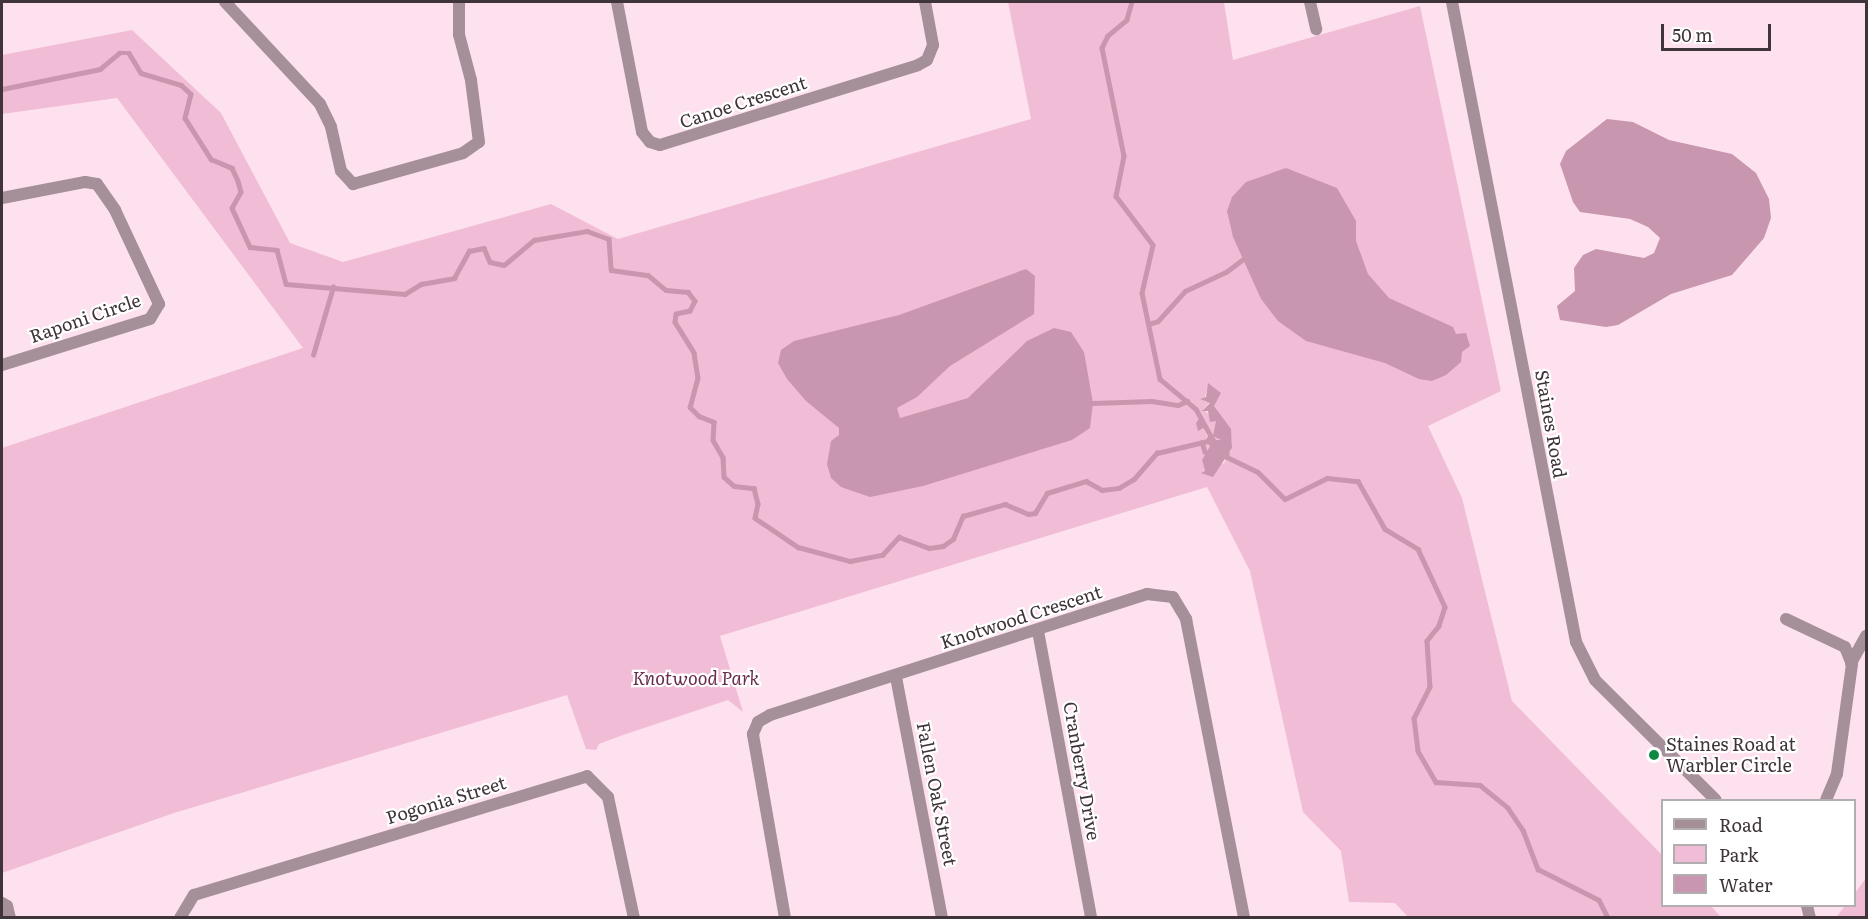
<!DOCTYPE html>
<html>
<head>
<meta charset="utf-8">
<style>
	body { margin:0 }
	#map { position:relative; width:1868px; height:919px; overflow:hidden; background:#fee1ee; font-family:Literata,serif }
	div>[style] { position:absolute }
	.green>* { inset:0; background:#f1bdd6 }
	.water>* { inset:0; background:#c896ae }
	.stream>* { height:4.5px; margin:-2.25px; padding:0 2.25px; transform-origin:2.25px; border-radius:2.25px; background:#c896ae }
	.minor>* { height:12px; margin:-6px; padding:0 6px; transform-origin:6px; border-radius:6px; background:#a58f99 }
	.tertiary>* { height:12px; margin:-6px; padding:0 6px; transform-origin:6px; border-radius:6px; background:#a58f99 }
	.dots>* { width:16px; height:16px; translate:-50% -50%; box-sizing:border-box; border:3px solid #fff; border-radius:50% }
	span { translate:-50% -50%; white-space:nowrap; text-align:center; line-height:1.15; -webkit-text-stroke:4.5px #fff; paint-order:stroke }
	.street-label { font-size:18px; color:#3f3439 }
	.park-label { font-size:18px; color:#692c4d; font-style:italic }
	.poi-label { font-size:18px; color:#3f3439 }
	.left { translate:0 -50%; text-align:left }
	.frame { position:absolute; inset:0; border:3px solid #3f3439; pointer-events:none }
	.legend { position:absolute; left:1661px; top:799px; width:195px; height:108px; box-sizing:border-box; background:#fff; border:2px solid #b2aeb0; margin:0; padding:8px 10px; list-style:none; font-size:18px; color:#3f3439 }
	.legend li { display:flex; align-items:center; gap:12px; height:30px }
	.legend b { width:30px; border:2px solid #b2aeb0 }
	.scale { position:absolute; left:1661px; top:24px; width:110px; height:27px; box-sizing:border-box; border:3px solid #3f3439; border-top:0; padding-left:8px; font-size:18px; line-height:21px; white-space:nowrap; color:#3f3439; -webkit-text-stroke:4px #fff; paint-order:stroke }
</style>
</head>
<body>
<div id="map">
	<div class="green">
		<i style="clip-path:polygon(evenodd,1008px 2px,1224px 2px,1233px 60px,1420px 6px,1501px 391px,1428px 426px,1462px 498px,1512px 701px,1662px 855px,1662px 906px,1711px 906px,1721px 917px,1409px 918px,1395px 903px,1349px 902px,1341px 851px,1303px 812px,1250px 571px,1207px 487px,720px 636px,743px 712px,728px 700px,623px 735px,599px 744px,596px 750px,586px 749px,567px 695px,174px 813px,2px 873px,2px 448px,303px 348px,117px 98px,2px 114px,2px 55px,132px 30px,221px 113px,290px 243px,343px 262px,551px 204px,618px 239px,1031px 119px,1008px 2px,1208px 385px,1219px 392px,1214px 406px,1231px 433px,1232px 448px,1224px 463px,1201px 473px,1205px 471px,1202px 460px,1210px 446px,1204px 427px,1202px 430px,1197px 427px,1201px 417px,1212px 440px,1221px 440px,1216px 421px,1203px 409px,1210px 402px,1204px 401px,1208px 385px)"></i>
		<i style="clip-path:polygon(1866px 878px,1866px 917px,1836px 917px,1845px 906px,1854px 906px,1855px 893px)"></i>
	</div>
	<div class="water">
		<i style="clip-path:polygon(1607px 119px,1633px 122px,1669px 140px,1732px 154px,1756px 173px,1769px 199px,1771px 218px,1764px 238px,1732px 275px,1671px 294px,1618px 325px,1606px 327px,1560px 320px,1557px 306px,1575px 291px,1574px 268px,1583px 255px,1596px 249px,1644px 258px,1654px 253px,1660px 238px,1648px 227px,1630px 219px,1580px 212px,1573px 202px,1560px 164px,1566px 151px)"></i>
		<i style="clip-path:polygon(1286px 168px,1337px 188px,1356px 221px,1356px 241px,1368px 274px,1389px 298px,1453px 327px,1456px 334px,1466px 333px,1470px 346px,1462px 352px,1461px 362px,1446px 375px,1432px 381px,1419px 379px,1385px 363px,1306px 341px,1278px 321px,1261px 299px,1233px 237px,1227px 211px,1232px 197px,1246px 182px)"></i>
		<i style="clip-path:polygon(1026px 269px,1035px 276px,1034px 314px,950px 366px,917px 397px,897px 408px,900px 418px,968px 398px,1027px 341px,1054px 328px,1071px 332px,1084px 352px,1093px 403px,1090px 428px,1072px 440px,923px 486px,870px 497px,841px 487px,831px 478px,827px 464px,831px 441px,839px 435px,839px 428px,806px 401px,787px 379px,778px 363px,781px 350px,794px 341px,899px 315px)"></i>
		<i style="clip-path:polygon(1208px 383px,1221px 393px,1214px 406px,1231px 429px,1232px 448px,1213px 477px,1201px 473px,1205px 471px,1202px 460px,1210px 446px,1206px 442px,1208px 435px,1204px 428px,1198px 431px,1196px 423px,1201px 416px,1213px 440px,1221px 440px,1213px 436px,1216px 421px,1210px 422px,1208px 411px,1202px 411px,1210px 403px,1200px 399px,1206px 397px)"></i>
	</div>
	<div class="stream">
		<i style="left:1132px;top:2px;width:19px;rotate:106deg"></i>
		<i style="left:1127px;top:20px;width:25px;rotate:140deg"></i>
		<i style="left:1108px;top:36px;width:13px;rotate:117deg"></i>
		<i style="left:1102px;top:48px;width:110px;rotate:78.5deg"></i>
		<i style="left:1124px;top:156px;width:41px;rotate:101.3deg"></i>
		<i style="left:1116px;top:196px;width:61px;rotate:52.9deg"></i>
		<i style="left:1153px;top:245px;width:49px;rotate:102.9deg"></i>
		<i style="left:1142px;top:293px;width:88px;rotate:78.2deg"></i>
		<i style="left:1160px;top:379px;width:47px;rotate:39.8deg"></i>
		<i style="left:1196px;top:409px;width:37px;rotate:61deg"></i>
		<i style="left:2px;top:89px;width:100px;rotate:-11.5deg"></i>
		<i style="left:100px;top:69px;width:25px;rotate:-40deg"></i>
		<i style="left:119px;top:53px;width:10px"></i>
		<i style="left:129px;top:53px;width:23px;rotate:59deg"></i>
		<i style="left:141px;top:73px;width:42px;rotate:16.7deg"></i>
		<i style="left:181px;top:85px;width:13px;rotate:42deg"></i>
		<i style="left:191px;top:94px;width:25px;rotate:104deg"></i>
		<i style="left:185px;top:118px;width:49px;rotate:57.6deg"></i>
		<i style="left:211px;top:159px;width:23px;rotate:23deg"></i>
		<i style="left:232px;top:168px;width:14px;rotate:65deg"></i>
		<i style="left:238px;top:181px;width:11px;rotate:75deg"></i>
		<i style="left:241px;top:192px;width:18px;rotate:119deg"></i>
		<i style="left:232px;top:208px;width:43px;rotate:65.2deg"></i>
		<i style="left:250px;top:247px;width:27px;rotate:6deg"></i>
		<i style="left:277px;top:250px;width:35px;rotate:75deg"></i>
		<i style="left:286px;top:284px;width:119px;rotate:4.8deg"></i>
		<i style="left:405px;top:294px;width:19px;rotate:-32deg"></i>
		<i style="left:421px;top:284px;width:34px;rotate:-10deg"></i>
		<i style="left:454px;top:278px;width:31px;rotate:-61deg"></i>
		<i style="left:469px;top:251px;width:15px;rotate:-11deg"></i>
		<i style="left:484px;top:248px;width:15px;rotate:67deg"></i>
		<i style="left:490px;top:262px;width:14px;rotate:12deg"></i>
		<i style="left:504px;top:265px;width:39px;rotate:-40deg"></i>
		<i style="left:534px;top:240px;width:54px;rotate:-9.6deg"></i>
		<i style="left:587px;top:231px;width:23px;rotate:20deg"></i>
		<i style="left:609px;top:239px;width:31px;rotate:86deg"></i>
		<i style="left:611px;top:270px;width:37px;rotate:8deg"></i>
		<i style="left:648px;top:275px;width:23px;rotate:40deg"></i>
		<i style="left:666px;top:290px;width:22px;rotate:5deg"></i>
		<i style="left:688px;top:292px;width:11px;rotate:52deg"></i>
		<i style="left:695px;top:301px;width:11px;rotate:117deg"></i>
		<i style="left:690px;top:311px;width:14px;rotate:168deg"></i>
		<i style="left:676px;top:314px;width:8px;rotate:97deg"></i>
		<i style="left:675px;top:322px;width:36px;rotate:58deg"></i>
		<i style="left:694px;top:353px;width:25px;rotate:81deg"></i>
		<i style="left:698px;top:378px;width:30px;rotate:105deg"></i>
		<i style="left:690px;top:407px;width:13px;rotate:45deg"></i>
		<i style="left:699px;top:416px;width:16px;rotate:22deg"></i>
		<i style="left:714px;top:422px;width:18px;rotate:93deg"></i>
		<i style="left:713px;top:440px;width:20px;rotate:60deg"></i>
		<i style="left:723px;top:457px;width:20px;rotate:87deg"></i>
		<i style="left:724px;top:477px;width:13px;rotate:42deg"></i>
		<i style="left:734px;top:486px;width:20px;rotate:6deg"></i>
		<i style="left:754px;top:488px;width:16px;rotate:76deg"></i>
		<i style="left:758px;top:504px;width:14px;rotate:102deg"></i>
		<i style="left:755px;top:518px;width:52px;rotate:34deg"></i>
		<i style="left:798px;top:547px;width:54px;rotate:15.1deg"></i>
		<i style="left:850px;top:561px;width:33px;rotate:-11deg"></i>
		<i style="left:882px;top:555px;width:25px;rotate:-47deg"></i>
		<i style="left:899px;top:537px;width:32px;rotate:20deg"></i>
		<i style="left:929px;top:548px;width:14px;rotate:-8deg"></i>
		<i style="left:943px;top:546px;width:12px;rotate:-35deg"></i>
		<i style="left:953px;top:539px;width:25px;rotate:-67deg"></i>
		<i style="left:963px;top:516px;width:44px;rotate:-15.9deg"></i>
		<i style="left:1005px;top:504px;width:25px;rotate:23deg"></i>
		<i style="left:1028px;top:514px;width:7px;rotate:-8deg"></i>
		<i style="left:1035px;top:513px;width:23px;rotate:-59deg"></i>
		<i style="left:1047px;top:493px;width:41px;rotate:-17.1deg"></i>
		<i style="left:1086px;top:481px;width:18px;rotate:29deg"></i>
		<i style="left:1102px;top:490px;width:17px;rotate:-7deg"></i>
		<i style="left:1119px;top:488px;width:17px;rotate:-31deg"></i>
		<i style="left:1134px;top:479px;width:35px;rotate:-49deg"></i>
		<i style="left:1157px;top:453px;width:57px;rotate:-13.3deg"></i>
		<i style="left:1149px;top:324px;width:9px;rotate:-18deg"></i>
		<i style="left:1158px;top:321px;width:40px;rotate:-48deg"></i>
		<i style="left:1185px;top:291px;width:45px;rotate:-24.9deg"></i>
		<i style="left:1226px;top:272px;width:21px;rotate:-37deg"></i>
		<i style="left:313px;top:355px;width:71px;rotate:-73.6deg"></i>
		<i style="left:1093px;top:403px;width:59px;rotate:-1.9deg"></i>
		<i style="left:1152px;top:401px;width:26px;rotate:9deg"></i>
		<i style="left:1178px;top:405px;width:10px;rotate:-24deg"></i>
		<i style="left:1202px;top:442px;width:10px;rotate:73deg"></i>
		<i style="left:1227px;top:452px;width:5px;rotate:90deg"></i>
		<i style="left:1227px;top:457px;width:34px;rotate:26deg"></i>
		<i style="left:1258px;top:472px;width:38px;rotate:45deg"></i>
		<i style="left:1285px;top:499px;width:47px;rotate:-26.6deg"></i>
		<i style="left:1327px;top:478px;width:31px;rotate:6deg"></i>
		<i style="left:1358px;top:481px;width:55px;rotate:60.6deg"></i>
		<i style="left:1385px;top:529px;width:39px;rotate:31deg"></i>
		<i style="left:1418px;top:549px;width:64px;rotate:65deg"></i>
		<i style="left:1445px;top:607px;width:20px;rotate:108deg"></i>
		<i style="left:1439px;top:626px;width:19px;rotate:129deg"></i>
		<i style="left:1427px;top:641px;width:46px;rotate:86.3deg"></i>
		<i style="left:1430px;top:687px;width:35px;rotate:117deg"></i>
		<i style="left:1414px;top:718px;width:33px;rotate:83deg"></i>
		<i style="left:1418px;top:751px;width:36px;rotate:60deg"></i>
		<i style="left:1436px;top:782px;width:44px;rotate:3.9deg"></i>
		<i style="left:1480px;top:785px;width:36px;rotate:39deg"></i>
		<i style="left:1508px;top:808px;width:27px;rotate:56deg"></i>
		<i style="left:1523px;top:830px;width:42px;rotate:69deg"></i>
		<i style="left:1538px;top:869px;width:68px;rotate:26.9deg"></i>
		<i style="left:1599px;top:900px;width:20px;rotate:63deg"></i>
	</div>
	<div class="minor">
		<i style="left:225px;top:2px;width:139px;rotate:47deg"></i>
		<i style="left:320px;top:104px;width:25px;rotate:64deg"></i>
		<i style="left:331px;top:127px;width:45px;rotate:77.2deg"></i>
		<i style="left:341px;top:171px;width:18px;rotate:47deg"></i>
		<i style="left:353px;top:184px;width:114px;rotate:-15.7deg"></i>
		<i style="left:463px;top:153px;width:19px;rotate:-35deg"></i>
		<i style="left:479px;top:142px;width:63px;rotate:-97.4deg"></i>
		<i style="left:471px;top:80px;width:47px;rotate:-104.9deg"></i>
		<i style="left:459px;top:35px;width:33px;rotate:-90deg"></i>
		<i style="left:617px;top:2px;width:132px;rotate:79.1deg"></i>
		<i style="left:642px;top:132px;width:13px;rotate:51deg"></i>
		<i style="left:650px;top:142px;width:10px;rotate:17deg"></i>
		<i style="left:660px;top:145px;width:270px;rotate:-17.2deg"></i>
		<i style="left:918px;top:65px;width:10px;rotate:-29deg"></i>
		<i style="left:927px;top:60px;width:16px;rotate:-68deg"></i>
		<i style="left:933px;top:45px;width:44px;rotate:-100.5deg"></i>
		<i style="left:1310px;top:2px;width:28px;rotate:77deg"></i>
		<i style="left:2px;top:198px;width:85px;rotate:-10.9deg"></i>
		<i style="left:85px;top:182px;width:12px;rotate:9deg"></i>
		<i style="left:97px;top:184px;width:32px;rotate:55deg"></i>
		<i style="left:115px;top:210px;width:104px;rotate:64.9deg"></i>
		<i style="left:159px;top:304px;width:17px;rotate:121deg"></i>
		<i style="left:150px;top:319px;width:155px;rotate:162.7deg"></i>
		<i style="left:1786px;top:619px;width:65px;rotate:25.4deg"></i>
		<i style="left:1845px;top:647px;width:18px;rotate:68deg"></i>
		<i style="left:1852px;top:664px;width:111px;rotate:97.8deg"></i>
		<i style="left:1837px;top:774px;width:28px;rotate:113deg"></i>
		<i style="left:1038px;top:631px;width:292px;rotate:79.5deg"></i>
		<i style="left:1851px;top:663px;width:31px;rotate:-61deg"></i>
		<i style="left:896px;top:677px;width:245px;rotate:79.2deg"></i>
		<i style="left:2px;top:903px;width:6px;rotate:31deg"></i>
		<i style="left:7px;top:906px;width:12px;rotate:76deg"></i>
		<i style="left:180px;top:918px;width:27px;rotate:-59deg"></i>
		<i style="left:194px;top:895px;width:411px;rotate:-16.8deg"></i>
		<i style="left:587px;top:776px;width:30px;rotate:45deg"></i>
		<i style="left:608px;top:797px;width:124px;rotate:77.9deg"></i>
		<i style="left:785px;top:918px;width:187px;rotate:-99.9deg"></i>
		<i style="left:753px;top:734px;width:13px;rotate:-67deg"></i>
		<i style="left:758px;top:722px;width:14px;rotate:-30deg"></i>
		<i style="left:770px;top:715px;width:396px;rotate:-17.8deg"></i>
		<i style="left:1147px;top:594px;width:26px;rotate:7deg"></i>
		<i style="left:1173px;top:597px;width:26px;rotate:59deg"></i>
		<i style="left:1186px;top:619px;width:305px;rotate:79deg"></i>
	</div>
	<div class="tertiary">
		<i style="left:1452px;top:2px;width:652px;rotate:79.03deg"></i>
		<i style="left:1576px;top:642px;width:42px;rotate:63.4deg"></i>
		<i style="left:1595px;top:680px;width:170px;rotate:44.8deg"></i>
		<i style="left:1807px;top:906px;width:12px;rotate:76deg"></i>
	</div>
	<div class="dots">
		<i style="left:1654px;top:755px;background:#0d8944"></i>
	</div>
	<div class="street-label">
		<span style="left:743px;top:102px;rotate:-18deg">Canoe Crescent</span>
		<span style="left:85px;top:318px;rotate:-19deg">Raponi Circle</span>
		<span style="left:1551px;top:424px;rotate:80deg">Staines Road</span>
		<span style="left:1021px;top:617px;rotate:-18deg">Knotwood Crescent</span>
		<span style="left:1082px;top:771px;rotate:80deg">Cranberry Drive</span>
		<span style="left:937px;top:794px;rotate:79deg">Fallen Oak Street</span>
		<span style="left:446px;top:800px;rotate:-17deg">Pogonia Street</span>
	</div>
	<div class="park-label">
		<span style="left:696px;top:678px">Knotwood Park</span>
	</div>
	<div class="poi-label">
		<span class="left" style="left:1666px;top:755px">Staines Road at<br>Warbler Circle</span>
	</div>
	<div class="frame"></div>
	<ul class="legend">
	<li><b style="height:8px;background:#a58f99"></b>Road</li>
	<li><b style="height:16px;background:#f1bdd6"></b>Park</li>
	<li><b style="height:16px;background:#c896ae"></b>Water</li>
	</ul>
	<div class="scale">50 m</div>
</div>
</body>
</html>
